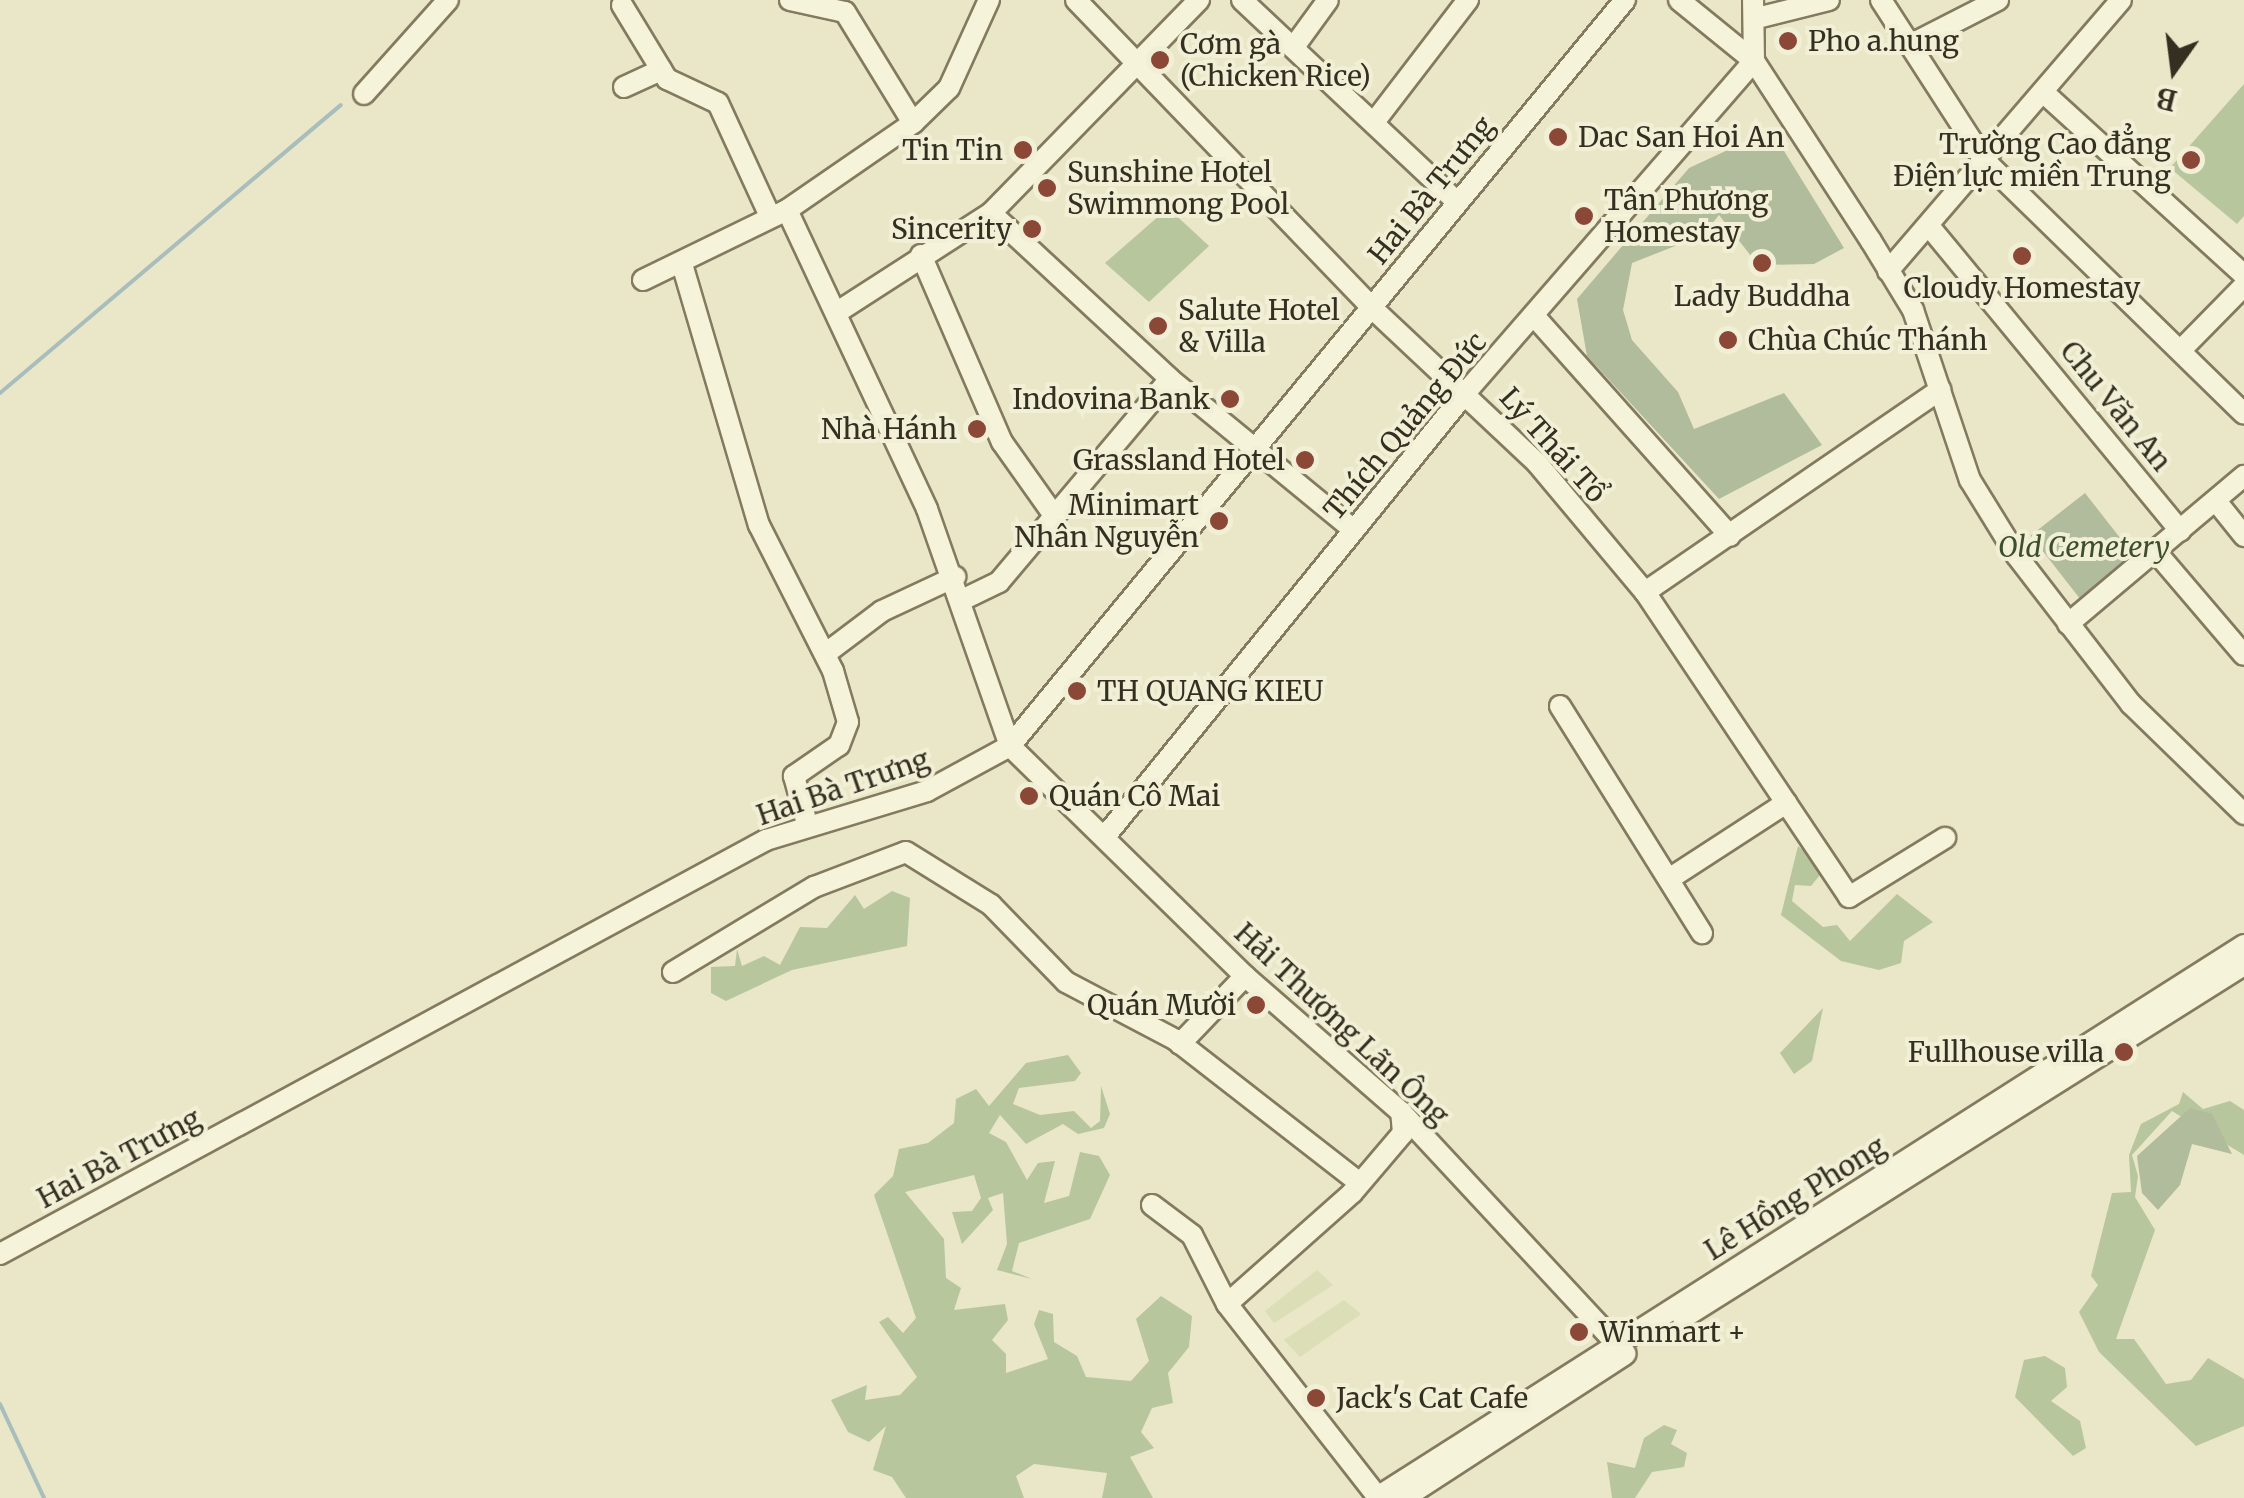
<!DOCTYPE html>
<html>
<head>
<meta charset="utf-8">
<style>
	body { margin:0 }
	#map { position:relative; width:2244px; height:1498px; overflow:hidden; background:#e9e7c7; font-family:Merriweather,serif }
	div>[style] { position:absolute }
	.farmland>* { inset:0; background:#dbdeb6 }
	.green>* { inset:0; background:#b8c69d }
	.cemetery>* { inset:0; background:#b0bc9b; transform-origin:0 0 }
	.stream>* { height:4px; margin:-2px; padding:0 2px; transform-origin:2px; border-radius:2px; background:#a8bdbc }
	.roads { filter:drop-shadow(2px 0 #837a5f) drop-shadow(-2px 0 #837a5f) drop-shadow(0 2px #837a5f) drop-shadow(0 -2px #837a5f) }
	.minor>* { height:20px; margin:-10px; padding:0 10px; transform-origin:10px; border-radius:10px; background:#f5f3da }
	.dots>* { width:28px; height:28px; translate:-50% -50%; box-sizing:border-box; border:5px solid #f1f0d6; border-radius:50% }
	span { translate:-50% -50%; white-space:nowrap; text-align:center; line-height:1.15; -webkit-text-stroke:8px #f1f0d6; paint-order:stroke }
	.poi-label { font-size:28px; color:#352f21 }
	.left { translate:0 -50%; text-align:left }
	.right { translate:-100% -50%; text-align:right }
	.street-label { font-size:28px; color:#352f21 }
	.park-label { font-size:28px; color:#3d4f2a; font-style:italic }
	.north { position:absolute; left:2124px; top:20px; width:100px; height:100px; -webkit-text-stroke:8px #f1f0d6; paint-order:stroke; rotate:194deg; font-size:28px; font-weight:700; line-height:40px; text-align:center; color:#352f21 }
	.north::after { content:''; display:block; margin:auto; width:35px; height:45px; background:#352f21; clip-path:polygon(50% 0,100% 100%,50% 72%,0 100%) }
</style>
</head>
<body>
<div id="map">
	<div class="farmland">
		<i style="clip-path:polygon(1317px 1270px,1333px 1285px,1274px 1323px,1265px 1311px)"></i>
		<i style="clip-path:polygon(1344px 1300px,1361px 1314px,1300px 1357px,1284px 1340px)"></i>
	</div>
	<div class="green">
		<i style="clip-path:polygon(2244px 84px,2244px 216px,2237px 224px,2170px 168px)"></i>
		<i style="clip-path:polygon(1168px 208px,1209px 246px,1149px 302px,1105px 263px)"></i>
		<i style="clip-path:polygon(1798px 846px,1825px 869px,1811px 886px,1795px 885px,1792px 901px,1823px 927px,1837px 925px,1850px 941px,1897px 894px,1933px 922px,1904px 941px,1901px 963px,1879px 970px,1841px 961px,1781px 915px)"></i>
		<i style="clip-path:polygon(892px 891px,910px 898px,907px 946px,792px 970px,726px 1001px,711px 993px,711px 967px,735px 966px,737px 949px,742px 966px,764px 956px,780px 965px,800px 927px,827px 928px,855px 895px,864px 909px)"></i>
		<i style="clip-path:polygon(1823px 1008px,1812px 1061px,1794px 1074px,1780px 1053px)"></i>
		<i style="clip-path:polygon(1068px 1055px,1081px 1073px,1075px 1081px,1019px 1088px,1013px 1104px,1040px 1115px,1074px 1111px,1091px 1128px,1100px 1121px,1101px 1086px,1110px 1114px,1104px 1128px,1078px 1134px,1063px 1124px,1026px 1144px,1000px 1115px,989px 1133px,1006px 1142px,1027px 1180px,1038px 1163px,1055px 1161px,1044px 1203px,1069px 1196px,1080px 1152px,1099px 1156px,1110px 1175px,1090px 1219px,1019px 1243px,1012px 1271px,1032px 1279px,997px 1270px,1007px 1244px,1003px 1193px,988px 1198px,993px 1210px,962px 1244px,952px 1212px,972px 1211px,981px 1198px,974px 1175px,905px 1192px,944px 1239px,946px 1278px,961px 1288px,954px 1310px,1005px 1304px,1008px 1320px,992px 1340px,1006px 1354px,1006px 1373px,1048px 1359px,1034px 1324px,1039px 1310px,1053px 1314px,1054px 1342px,1077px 1356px,1086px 1377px,1131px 1381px,1149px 1361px,1136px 1319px,1161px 1296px,1192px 1316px,1189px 1347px,1168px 1373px,1173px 1403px,1152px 1408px,1141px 1432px,1154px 1448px,1130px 1457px,1153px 1498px,1102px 1498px,1107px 1473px,1034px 1464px,1016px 1476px,1024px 1498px,906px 1498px,892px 1477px,873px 1470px,886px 1426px,869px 1442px,848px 1432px,831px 1400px,867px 1385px,865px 1400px,900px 1395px,917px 1377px,879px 1322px,888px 1317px,903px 1333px,916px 1318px,874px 1195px,893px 1176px,899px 1149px,928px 1143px,954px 1123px,956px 1099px,976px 1089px,989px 1106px,1026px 1063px)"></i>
		<i style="clip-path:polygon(2183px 1092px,2203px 1109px,2230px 1101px,2244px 1110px,2244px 1155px,2172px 1111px,2132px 1155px,2138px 1176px,2135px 1197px,2155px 1230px,2116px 1339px,2134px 1339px,2166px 1384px,2191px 1380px,2208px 1358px,2244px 1379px,2244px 1426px,2196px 1446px,2099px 1352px,2079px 1312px,2098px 1285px,2091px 1276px,2112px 1193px,2131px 1192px,2129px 1155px,2141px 1124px,2179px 1104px)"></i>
		<i style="clip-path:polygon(2045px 1356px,2065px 1368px,2067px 1387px,2051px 1401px,2080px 1421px,2086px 1448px,2073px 1456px,2015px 1397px,2024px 1360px)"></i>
		<i style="clip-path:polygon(1664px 1425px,1677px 1430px,1671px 1444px,1687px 1453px,1684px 1467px,1652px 1472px,1635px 1498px,1612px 1498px,1607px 1462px,1635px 1468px,1644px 1438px)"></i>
	</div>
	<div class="cemetery">
		<i style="clip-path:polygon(1771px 130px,1844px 248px,1814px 264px,1758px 265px,1719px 215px,1703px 235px,1632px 263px,1623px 310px,1632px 340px,1678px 392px,1694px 429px,1784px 393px,1822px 445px,1719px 499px,1587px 356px,1577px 299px,1689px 168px)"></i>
		<i style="left:2085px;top:493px;width:84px;height:69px;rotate:52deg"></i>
		<i style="clip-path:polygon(2190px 1108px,2212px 1114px,2232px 1154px,2192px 1144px,2180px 1185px,2158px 1210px,2142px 1193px,2137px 1156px)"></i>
	</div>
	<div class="stream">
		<i style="left:0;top:393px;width:446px;rotate:-40.2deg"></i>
		<i style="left:0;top:1404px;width:104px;rotate:64.9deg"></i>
	</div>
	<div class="roads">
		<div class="minor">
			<i style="left:790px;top:0;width:56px;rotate:12.3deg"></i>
			<i style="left:845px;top:12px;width:130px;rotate:58.5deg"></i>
			<i style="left:1076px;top:0;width:426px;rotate:46.1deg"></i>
			<i style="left:1371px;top:307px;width:228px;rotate:43.2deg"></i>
			<i style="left:1537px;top:463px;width:168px;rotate:50.1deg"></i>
			<i style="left:1645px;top:592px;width:367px;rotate:56.2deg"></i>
			<i style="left:1849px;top:897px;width:113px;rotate:-31.6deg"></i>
			<i style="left:1242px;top:0;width:295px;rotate:43.2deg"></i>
			<i style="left:1679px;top:0;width:97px;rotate:39.1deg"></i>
			<i style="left:1754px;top:61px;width:215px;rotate:57deg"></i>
			<i style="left:1871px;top:241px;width:81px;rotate:58.7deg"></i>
			<i style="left:1913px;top:310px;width:179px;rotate:71.5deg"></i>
			<i style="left:1970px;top:480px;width:89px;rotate:58.3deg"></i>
			<i style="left:2017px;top:556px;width:187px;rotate:52.4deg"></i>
			<i style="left:2131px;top:704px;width:158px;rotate:44.2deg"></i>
			<i style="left:1881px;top:0;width:190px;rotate:57.2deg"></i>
			<i style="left:1984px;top:160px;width:363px;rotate:44.3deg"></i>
			<i style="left:622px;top:5px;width:87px;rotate:58.7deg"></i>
			<i style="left:667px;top:79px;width:56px;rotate:25.2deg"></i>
			<i style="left:718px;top:103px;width:124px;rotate:65.3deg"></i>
			<i style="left:1757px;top:18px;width:74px;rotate:-14deg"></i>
			<i style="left:1296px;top:44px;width:54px;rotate:-54deg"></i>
			<i style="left:1910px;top:45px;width:99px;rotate:-27.1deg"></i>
			<i style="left:624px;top:87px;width:41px;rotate:-24.7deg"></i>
			<i style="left:2043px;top:92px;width:272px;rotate:42.3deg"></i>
			<i style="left:364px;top:94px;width:126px;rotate:-48.2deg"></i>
			<i style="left:1375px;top:121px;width:153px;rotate:-52.5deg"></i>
			<i style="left:787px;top:210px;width:330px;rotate:64.9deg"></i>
			<i style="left:927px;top:509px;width:251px;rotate:70.7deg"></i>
			<i style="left:1010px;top:746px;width:329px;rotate:44.4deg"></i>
			<i style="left:1245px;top:976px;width:207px;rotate:41.1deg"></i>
			<i style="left:1401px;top:1112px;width:330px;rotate:47.1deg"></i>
			<i style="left:991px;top:213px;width:244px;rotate:42.8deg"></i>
			<i style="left:1170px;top:379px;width:238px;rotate:39.4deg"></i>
			<i style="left:1929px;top:226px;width:395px;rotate:50.5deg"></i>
			<i style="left:921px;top:255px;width:204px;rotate:66.6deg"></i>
			<i style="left:1002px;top:442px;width:88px;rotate:54.7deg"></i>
			<i style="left:682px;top:264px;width:272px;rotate:73.6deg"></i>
			<i style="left:759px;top:525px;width:164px;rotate:63.1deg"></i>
			<i style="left:833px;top:671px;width:53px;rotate:73.6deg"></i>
			<i style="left:848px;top:722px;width:25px;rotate:111deg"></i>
			<i style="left:839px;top:745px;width:55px;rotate:145.4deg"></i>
			<i style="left:794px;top:776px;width:50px;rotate:74.8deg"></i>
			<i style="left:1888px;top:271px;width:357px;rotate:-49.3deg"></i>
			<i style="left:643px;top:280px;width:160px;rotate:-25.9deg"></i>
			<i style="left:787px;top:210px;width:153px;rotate:-34.6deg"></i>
			<i style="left:913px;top:123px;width:50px;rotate:-44.2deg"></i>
			<i style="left:949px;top:88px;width:97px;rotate:-65.6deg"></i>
			<i style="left:839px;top:311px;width:181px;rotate:-32.8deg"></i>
			<i style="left:991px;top:213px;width:298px;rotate:-45.7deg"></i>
			<i style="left:1535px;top:317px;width:293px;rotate:48.3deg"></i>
			<i style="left:2181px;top:350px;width:90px;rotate:-45.5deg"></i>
			<i style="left:2216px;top:501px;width:45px;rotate:51.3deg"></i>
			<i style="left:2156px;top:552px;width:135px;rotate:49.5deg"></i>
			<i style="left:1645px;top:592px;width:358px;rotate:-34.4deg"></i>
			<i style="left:964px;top:599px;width:39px;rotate:-26deg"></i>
			<i style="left:999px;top:582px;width:265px;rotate:-49.9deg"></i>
			<i style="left:2068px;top:624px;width:230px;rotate:-40.1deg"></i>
			<i style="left:825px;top:654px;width:71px;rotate:-37deg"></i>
			<i style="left:882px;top:611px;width:81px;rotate:-25deg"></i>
			<i style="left:1560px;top:706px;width:268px;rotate:58deg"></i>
			<i style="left:1107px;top:834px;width:571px;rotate:-50.9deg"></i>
			<i style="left:1467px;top:391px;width:437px;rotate:-49deg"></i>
			<i style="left:1754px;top:61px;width:61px;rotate:-90.9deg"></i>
			<i style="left:1669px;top:879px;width:140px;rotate:-33deg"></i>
			<i style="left:673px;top:972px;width:165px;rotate:-31.1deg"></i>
			<i style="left:814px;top:887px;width:98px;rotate:-20.8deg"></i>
			<i style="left:906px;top:852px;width:100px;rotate:31.9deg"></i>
			<i style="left:991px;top:905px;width:107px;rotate:45.8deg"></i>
			<i style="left:1066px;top:982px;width:124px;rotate:27.8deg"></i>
			<i style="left:1176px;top:1040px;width:233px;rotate:37.9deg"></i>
			<i style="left:1180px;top:1044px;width:94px;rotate:-46.3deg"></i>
			<i style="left:1152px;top:1205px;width:50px;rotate:36.9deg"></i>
			<i style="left:1192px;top:1235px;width:77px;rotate:63.1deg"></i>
			<i style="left:1227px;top:1304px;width:245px;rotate:52deg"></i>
			<i style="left:0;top:1254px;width:871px;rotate:-28.39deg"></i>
			<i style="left:766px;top:840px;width:168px;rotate:-16.9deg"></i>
			<i style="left:927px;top:791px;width:94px;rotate:-28.5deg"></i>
			<i style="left:1010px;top:746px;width:967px;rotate:-50.5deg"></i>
			<i style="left:1227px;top:1304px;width:167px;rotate:-41.6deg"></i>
			<i style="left:1352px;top:1193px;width:79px;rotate:-49.6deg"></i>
			<i style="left:1403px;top:1133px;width:21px;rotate:-95deg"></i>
			<i style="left:1683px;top:1318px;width:663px;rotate:-32.18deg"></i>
			<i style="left:1376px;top:1498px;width:1029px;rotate:-32.5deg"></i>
			<i style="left:1404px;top:1498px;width:262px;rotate:-33deg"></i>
		</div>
	</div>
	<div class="dots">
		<i style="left:1788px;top:41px;background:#8b4836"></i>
		<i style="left:1160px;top:60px;background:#8b4836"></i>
		<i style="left:1558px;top:137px;background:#8b4836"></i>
		<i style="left:1023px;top:150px;background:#8b4836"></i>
		<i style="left:2191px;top:160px;background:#8b4836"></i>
		<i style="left:1047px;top:188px;background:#8b4836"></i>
		<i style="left:1584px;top:216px;background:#8b4836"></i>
		<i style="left:1032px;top:229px;background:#8b4836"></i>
		<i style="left:2022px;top:256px;background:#8b4836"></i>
		<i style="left:1762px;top:263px;background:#8b4836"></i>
		<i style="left:1158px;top:326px;background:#8b4836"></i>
		<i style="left:1728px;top:340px;background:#8b4836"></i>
		<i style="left:1230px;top:399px;background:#8b4836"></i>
		<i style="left:977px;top:429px;background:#8b4836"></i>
		<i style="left:1305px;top:460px;background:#8b4836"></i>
		<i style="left:1219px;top:521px;background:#8b4836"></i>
		<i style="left:1077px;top:691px;background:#8b4836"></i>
		<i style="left:1029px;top:796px;background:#8b4836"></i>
		<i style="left:1256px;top:1005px;background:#8b4836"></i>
		<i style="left:2124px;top:1052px;background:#8b4836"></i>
		<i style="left:1579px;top:1332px;background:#8b4836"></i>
		<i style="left:1316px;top:1398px;background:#8b4836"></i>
	</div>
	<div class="poi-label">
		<span class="left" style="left:1808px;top:41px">Pho a.hung</span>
		<span class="left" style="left:1180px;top:60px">Cơm gà<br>(Chicken Rice)</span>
		<span class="left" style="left:1578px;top:137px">Dac San Hoi An</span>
		<span class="right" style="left:2171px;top:160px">Trường Cao đẳng<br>Điện lực miền Trung</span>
		<span class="right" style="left:1003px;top:150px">Tin Tin</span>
		<span class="left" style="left:1067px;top:188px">Sunshine Hotel<br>Swimmong Pool</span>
		<span class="left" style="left:1604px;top:216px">Tân Phương<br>Homestay</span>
		<span class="right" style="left:1012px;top:229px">Sincerity</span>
		<span style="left:2022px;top:288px">Cloudy Homestay</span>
		<span style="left:1762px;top:296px">Lady Buddha</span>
		<span class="left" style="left:1178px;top:326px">Salute Hotel<br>&amp; Villa</span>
		<span class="left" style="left:1748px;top:340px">Chùa Chúc Thánh</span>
		<span class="right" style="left:1210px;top:399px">Indovina Bank</span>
		<span class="right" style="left:957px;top:429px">Nhà Hánh</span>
		<span class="right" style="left:1285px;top:460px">Grassland Hotel</span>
		<span class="right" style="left:1199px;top:521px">Minimart<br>Nhân Nguyễn</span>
		<span class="left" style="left:1097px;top:691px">TH QUANG KIEU</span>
		<span class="left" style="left:1049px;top:796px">Quán Cô Mai</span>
		<span class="right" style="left:1236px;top:1005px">Quán Mười</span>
		<span class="right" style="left:2104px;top:1052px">Fullhouse villa</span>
		<span class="left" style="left:1599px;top:1332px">Winmart +</span>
		<span class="left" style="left:1336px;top:1398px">Jack's Cat Cafe</span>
	</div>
	<div class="street-label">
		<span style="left:1431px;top:190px;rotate:-51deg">Hai Bà Trưng</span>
		<span style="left:2116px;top:406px;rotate:51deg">Chu Văn An</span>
		<span style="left:1405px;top:426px;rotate:-50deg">Thích Quảng Đức</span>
		<span style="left:1553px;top:445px;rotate:48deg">Lý Thái Tổ</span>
		<span style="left:843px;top:787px;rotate:-19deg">Hai Bà Trưng</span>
		<span style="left:1342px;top:1024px;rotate:43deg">Hải Thượng Lãn Ông</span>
		<span style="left:119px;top:1158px;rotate:-28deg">Hai Bà Trưng</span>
		<span style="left:1795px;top:1198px;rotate:-32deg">Lê Hồng Phong</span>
	</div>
	<div class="park-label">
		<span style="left:2084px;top:547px">Old Cemetery</span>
	</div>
	<div class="north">B</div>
</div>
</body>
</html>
